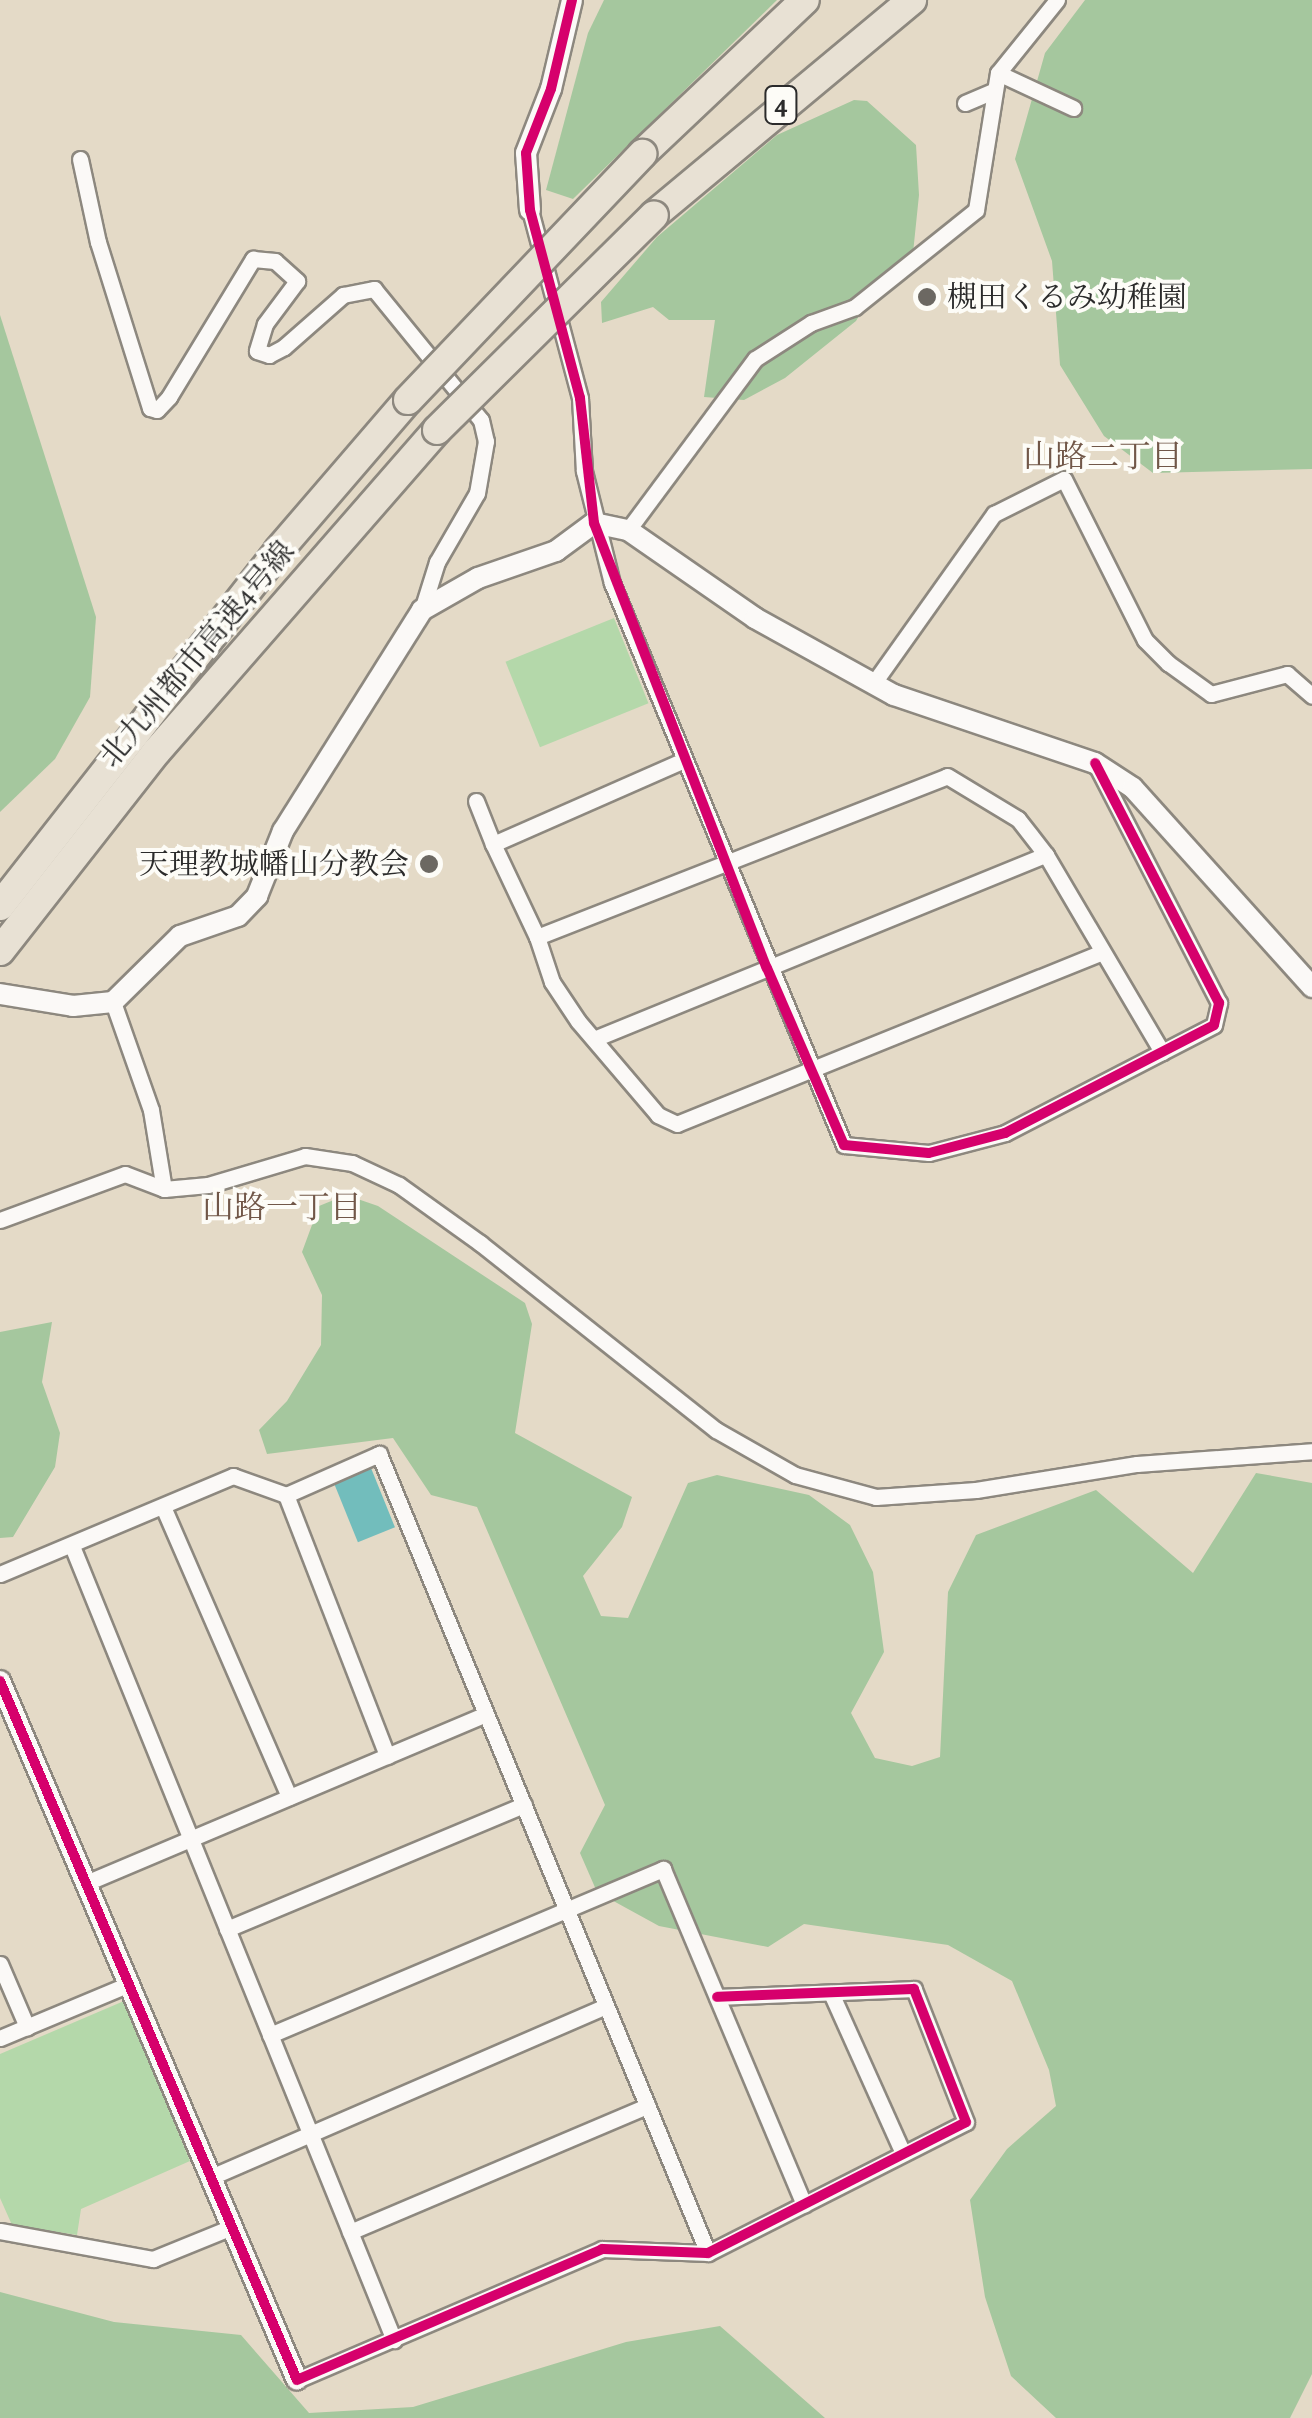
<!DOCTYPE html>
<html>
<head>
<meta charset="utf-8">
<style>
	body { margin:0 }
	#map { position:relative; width:1312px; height:2418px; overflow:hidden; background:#e4dac7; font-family:Alegreya,"Noto Serif JP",serif }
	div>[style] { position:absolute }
	.green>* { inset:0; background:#b4d8aa; transform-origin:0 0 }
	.forest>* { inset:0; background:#a5c79e }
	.water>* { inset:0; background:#72bdbc; transform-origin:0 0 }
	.roads { filter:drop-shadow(2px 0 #8d887f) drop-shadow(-2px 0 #8d887f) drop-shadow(0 2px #8d887f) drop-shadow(0 -2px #8d887f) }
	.minor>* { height:15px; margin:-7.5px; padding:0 7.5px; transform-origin:7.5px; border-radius:7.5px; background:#fbf9f7 }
	.tertiary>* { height:20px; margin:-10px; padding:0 10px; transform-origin:10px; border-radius:10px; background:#fbf9f7 }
	.motorway>* { height:28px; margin:-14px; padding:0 14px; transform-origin:14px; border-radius:14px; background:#e8e1d4 }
	.bridges { filter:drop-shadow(2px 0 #8d887f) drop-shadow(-2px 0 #8d887f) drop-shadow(0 2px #8d887f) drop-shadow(0 -2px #8d887f) }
	.motorway-bridge>* { height:28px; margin:-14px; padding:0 14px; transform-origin:14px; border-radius:14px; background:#e8e1d4 }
	.cycleway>* { height:10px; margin:-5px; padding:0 5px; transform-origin:5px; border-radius:5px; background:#d6006c }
	.dots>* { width:28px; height:28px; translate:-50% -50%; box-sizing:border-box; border:5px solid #fdfcf7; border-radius:50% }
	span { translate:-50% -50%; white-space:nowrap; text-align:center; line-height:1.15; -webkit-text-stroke:8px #fdfcf7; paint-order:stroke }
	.shield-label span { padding:2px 8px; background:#fdfcf7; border:2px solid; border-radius:8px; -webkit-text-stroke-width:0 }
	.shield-label { font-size:28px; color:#2b2b2b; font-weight:700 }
	.poi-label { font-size:30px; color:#2b2b2b }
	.left { translate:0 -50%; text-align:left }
	.right { translate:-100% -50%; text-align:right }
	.street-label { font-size:30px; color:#2b2b2b }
	.neighbourhood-label { font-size:32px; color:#715748 }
</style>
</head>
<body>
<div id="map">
	<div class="green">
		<i style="left:614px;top:618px;width:92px;height:117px;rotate:68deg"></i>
		<i style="clip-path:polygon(124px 2001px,190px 2161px,81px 2209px,77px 2235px,12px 2225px,0 2198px,0 2054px)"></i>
	</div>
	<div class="forest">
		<i style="clip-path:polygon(604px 0,777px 0,573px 199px,546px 190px,588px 33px)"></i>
		<i style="clip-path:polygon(1085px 0,1312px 0,1312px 469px,1153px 473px,1104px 436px,1060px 365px,1052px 261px,1015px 159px,1045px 53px)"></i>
		<i style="clip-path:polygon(854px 100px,867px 101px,916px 145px,919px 195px,913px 253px,875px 288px,856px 321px,785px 378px,744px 400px,704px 397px,715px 320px,669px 320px,653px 307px,602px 323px,601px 302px,657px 237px,777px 135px)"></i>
		<i style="clip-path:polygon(0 315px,96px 617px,90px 697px,55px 759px,0 812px)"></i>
		<i style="clip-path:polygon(346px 1195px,378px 1206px,525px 1303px,532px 1324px,515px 1433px,632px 1497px,622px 1527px,583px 1576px,601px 1616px,628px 1618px,688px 1483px,717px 1475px,809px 1495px,850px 1525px,873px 1572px,884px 1652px,851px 1713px,875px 1758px,912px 1766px,940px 1757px,948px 1592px,976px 1535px,1096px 1490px,1193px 1573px,1256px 1473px,1312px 1483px,1312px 2374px,1290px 2418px,1056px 2418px,1011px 2376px,985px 2297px,970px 2200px,1007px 2149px,1056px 2106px,1049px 2070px,1012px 1981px,948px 1945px,804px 1924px,768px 1947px,659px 1926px,597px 1892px,580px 1853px,605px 1805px,477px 1507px,431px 1495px,393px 1438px,267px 1454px,259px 1430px,287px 1401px,321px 1345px,322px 1295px,302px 1252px,319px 1206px)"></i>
		<i style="clip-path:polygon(52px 1322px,42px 1382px,60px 1433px,55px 1467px,13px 1537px,0 1538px,0 1332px)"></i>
		<i style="clip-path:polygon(0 2292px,114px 2322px,241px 2335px,309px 2413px,413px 2407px,626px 2342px,720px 2326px,825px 2418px,0 2418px)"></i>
	</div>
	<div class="water">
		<i style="left:371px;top:1468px;width:64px;height:40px;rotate:68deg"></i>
	</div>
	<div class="roads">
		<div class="minor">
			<i style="left:998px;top:73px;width:94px;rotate:-51.1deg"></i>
			<i style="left:965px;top:103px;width:30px;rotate:-23deg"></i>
			<i style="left:80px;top:159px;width:85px;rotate:77.8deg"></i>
			<i style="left:98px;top:242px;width:174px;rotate:72.6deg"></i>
			<i style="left:150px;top:408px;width:7px;rotate:16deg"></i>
			<i style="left:157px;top:410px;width:18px;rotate:-47deg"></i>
			<i style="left:169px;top:397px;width:162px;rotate:-58.7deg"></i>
			<i style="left:253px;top:259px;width:22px;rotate:5deg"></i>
			<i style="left:275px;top:261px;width:30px;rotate:42deg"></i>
			<i style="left:297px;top:281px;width:54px;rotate:126.7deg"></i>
			<i style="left:265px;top:324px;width:28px;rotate:107deg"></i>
			<i style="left:257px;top:351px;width:13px;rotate:18deg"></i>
			<i style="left:269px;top:355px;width:17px;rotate:-28deg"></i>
			<i style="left:284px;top:347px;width:79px;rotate:-41.4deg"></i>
			<i style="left:343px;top:295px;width:32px;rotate:-11deg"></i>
			<i style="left:374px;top:289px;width:169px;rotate:50.8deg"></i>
			<i style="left:481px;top:420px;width:22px;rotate:77deg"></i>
			<i style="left:486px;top:441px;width:53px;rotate:99.8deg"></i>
			<i style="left:477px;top:493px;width:80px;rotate:120.1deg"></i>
			<i style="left:437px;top:562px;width:50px;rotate:107.4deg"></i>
			<i style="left:530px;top:210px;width:195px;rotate:75.1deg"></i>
			<i style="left:580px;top:398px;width:73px;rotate:86.9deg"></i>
			<i style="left:584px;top:471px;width:115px;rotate:76deg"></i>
			<i style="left:612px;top:583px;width:608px;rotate:67.57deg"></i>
			<i style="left:844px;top:1145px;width:85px;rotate:5.4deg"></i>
			<i style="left:929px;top:1153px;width:79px;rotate:-14.7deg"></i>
			<i style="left:1005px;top:1133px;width:235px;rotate:-27.3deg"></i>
			<i style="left:1214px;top:1025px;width:23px;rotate:-77deg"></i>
			<i style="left:1219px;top:1003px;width:270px;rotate:-117.3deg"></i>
			<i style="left:628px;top:530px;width:213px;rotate:-53.4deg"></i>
			<i style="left:755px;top:359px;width:67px;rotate:-32.7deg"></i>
			<i style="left:811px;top:323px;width:47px;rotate:-20deg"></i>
			<i style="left:855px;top:307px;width:155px;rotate:-38.7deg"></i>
			<i style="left:976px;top:210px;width:139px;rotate:-80.9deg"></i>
			<i style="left:998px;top:73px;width:83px;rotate:25deg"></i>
			<i style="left:873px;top:684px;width:209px;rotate:-54.6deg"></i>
			<i style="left:994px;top:514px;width:78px;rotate:-26.6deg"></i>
			<i style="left:1064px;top:479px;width:180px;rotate:63.3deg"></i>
			<i style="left:1145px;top:640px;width:33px;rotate:45deg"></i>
			<i style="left:1168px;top:663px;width:53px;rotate:35.8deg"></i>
			<i style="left:1211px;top:694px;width:79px;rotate:-14.7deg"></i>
			<i style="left:1287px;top:674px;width:33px;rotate:41deg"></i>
			<i style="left:476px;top:801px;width:46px;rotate:68.4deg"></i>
			<i style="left:537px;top:937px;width:103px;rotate:-115.3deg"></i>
			<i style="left:493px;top:844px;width:209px;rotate:-23.7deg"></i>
			<i style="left:1100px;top:953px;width:456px;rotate:158deg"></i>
			<i style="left:677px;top:1124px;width:21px;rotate:-155deg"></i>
			<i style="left:658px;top:1115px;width:123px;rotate:-130.4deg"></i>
			<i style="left:578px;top:1021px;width:47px;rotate:-123.7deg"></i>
			<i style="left:552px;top:982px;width:47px;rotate:-108.4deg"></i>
			<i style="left:537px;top:937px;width:440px;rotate:-21.4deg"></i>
			<i style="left:947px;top:776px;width:83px;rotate:31.2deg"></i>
			<i style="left:1018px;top:819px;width:46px;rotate:52.1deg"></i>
			<i style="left:1046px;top:855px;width:229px;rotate:59.5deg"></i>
			<i style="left:113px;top:1002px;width:114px;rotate:70.6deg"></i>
			<i style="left:151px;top:1110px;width:80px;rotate:80.7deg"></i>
			<i style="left:594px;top:1039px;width:488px;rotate:-22.2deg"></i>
			<i style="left:0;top:1220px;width:133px;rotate:-20.2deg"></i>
			<i style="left:125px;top:1174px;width:42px;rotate:21deg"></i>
			<i style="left:164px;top:1189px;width:44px;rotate:-5.2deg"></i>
			<i style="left:208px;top:1185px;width:101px;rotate:-16.6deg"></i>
			<i style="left:305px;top:1156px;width:48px;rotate:8.5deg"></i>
			<i style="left:352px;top:1163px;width:52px;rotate:25.1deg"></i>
			<i style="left:399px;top:1185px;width:100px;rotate:35.6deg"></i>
			<i style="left:480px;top:1243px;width:301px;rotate:38.4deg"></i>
			<i style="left:716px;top:1430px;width:91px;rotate:29.7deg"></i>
			<i style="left:795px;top:1475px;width:84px;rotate:15.2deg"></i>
			<i style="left:876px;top:1497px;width:100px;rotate:-4deg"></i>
			<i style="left:976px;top:1490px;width:163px;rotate:-9.2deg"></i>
			<i style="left:1137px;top:1464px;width:175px;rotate:-4.2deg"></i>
			<i style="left:286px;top:1495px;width:102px;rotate:-23.8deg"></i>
			<i style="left:379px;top:1454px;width:864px;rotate:67.62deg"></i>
			<i style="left:164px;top:1509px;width:314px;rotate:66.5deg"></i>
			<i style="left:72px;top:1546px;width:857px;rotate:67.93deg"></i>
			<i style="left:0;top:1574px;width:253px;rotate:-22.8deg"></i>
			<i style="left:233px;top:1476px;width:56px;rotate:19.7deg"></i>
			<i style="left:286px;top:1495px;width:280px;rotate:68.8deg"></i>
			<i style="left:86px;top:1883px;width:434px;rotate:-22.9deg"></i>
			<i style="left:227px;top:1929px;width:322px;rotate:-22.7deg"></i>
			<i style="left:0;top:1964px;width:69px;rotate:66.8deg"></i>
			<i style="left:831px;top:1993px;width:175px;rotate:65.8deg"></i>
			<i style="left:270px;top:2035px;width:427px;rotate:-22.9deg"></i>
			<i style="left:663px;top:1869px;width:364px;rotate:67.2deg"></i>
			<i style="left:0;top:2038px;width:140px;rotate:-22.7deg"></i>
			<i style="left:211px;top:2177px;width:430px;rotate:-23.4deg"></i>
			<i style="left:0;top:2231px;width:156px;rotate:10.4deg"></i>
			<i style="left:153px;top:2259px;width:85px;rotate:-22.1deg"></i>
			<i style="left:350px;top:2232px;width:323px;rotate:-23deg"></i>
			<i style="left:297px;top:2380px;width:332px;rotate:-23.2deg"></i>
			<i style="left:602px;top:2249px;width:106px;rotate:2.2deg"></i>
			<i style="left:708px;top:2253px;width:289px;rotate:-26.9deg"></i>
			<i style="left:966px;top:2122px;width:143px;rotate:-111.4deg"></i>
			<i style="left:914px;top:1989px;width:197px;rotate:177.7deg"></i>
		</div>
		<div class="tertiary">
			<i style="left:530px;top:210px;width:57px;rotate:-94deg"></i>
			<i style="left:526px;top:153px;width:69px;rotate:-68.7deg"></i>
			<i style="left:551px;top:89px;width:91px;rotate:-76.7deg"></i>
			<i style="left:0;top:994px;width:74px;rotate:9.3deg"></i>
			<i style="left:73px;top:1006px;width:40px;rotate:-5.7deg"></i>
			<i style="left:113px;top:1002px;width:94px;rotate:-44.6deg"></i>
			<i style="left:180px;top:936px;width:61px;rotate:-19deg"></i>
			<i style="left:238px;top:916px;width:28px;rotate:-46deg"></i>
			<i style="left:257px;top:896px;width:70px;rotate:-68.2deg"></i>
			<i style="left:283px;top:831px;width:261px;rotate:-57.8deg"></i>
			<i style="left:422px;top:610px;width:64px;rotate:-29.7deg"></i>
			<i style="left:478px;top:578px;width:83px;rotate:-19.1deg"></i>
			<i style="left:556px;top:551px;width:47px;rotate:-36.4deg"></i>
			<i style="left:594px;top:523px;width:35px;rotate:12deg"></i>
			<i style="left:628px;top:530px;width:155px;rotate:34.7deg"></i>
			<i style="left:755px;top:618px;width:159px;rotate:29deg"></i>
			<i style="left:894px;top:695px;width:212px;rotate:18.7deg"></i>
			<i style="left:1095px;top:763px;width:45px;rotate:33.3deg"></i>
			<i style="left:1133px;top:788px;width:268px;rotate:48deg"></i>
			<i style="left:0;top:1681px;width:759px;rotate:66.98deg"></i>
		</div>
		<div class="motorway">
			<i style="left:642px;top:154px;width:224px;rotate:-43.4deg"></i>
			<i style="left:654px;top:215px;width:336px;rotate:-39.8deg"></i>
			<i style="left:0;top:906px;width:451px;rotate:-51.9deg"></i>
			<i style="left:278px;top:551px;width:199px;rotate:-49.3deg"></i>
			<i style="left:0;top:951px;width:254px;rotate:-51.9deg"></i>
			<i style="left:157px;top:751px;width:426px;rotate:-48.9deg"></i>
		</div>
	</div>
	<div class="bridges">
		<div class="motorway-bridge">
			<i style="left:408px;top:400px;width:340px;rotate:-46.4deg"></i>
			<i style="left:437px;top:430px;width:305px;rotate:-44.7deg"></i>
		</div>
	</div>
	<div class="cycleway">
		<i style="left:572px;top:0;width:91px;rotate:103.3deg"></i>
		<i style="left:551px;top:89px;width:69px;rotate:111.3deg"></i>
		<i style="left:526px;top:153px;width:57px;rotate:86deg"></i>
		<i style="left:530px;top:210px;width:195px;rotate:75.1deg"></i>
		<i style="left:580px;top:398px;width:126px;rotate:83.6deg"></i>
		<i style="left:594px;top:523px;width:477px;rotate:68.8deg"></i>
		<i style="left:767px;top:968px;width:193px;rotate:66.5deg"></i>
		<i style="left:844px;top:1145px;width:85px;rotate:5.4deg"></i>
		<i style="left:929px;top:1153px;width:79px;rotate:-14.7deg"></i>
		<i style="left:1005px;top:1133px;width:235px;rotate:-27.3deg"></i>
		<i style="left:1214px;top:1025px;width:23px;rotate:-77deg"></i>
		<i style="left:1219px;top:1003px;width:270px;rotate:-117.3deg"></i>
		<i style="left:0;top:1681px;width:759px;rotate:66.98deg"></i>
		<i style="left:297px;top:2380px;width:332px;rotate:-23.2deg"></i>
		<i style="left:602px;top:2249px;width:106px;rotate:2.2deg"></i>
		<i style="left:708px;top:2253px;width:289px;rotate:-26.9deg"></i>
		<i style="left:966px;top:2122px;width:143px;rotate:-111.4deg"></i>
		<i style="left:914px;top:1989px;width:197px;rotate:177.7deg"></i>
	</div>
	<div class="dots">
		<i style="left:927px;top:297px;background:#6c6862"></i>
		<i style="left:429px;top:864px;background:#6c6862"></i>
	</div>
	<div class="shield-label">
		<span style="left:781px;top:105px">4</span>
	</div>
	<div class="poi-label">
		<span class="left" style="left:947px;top:297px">槻田くるみ幼稚園</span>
		<span class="right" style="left:409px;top:864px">天理教城幡山分教会</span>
	</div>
	<div class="street-label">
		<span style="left:197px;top:654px;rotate:-50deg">北九州都市高速4号線</span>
	</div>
	<div class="neighbourhood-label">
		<span style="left:1103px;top:456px">山路二丁目</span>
		<span style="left:282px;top:1207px">山路一丁目</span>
	</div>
</div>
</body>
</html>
